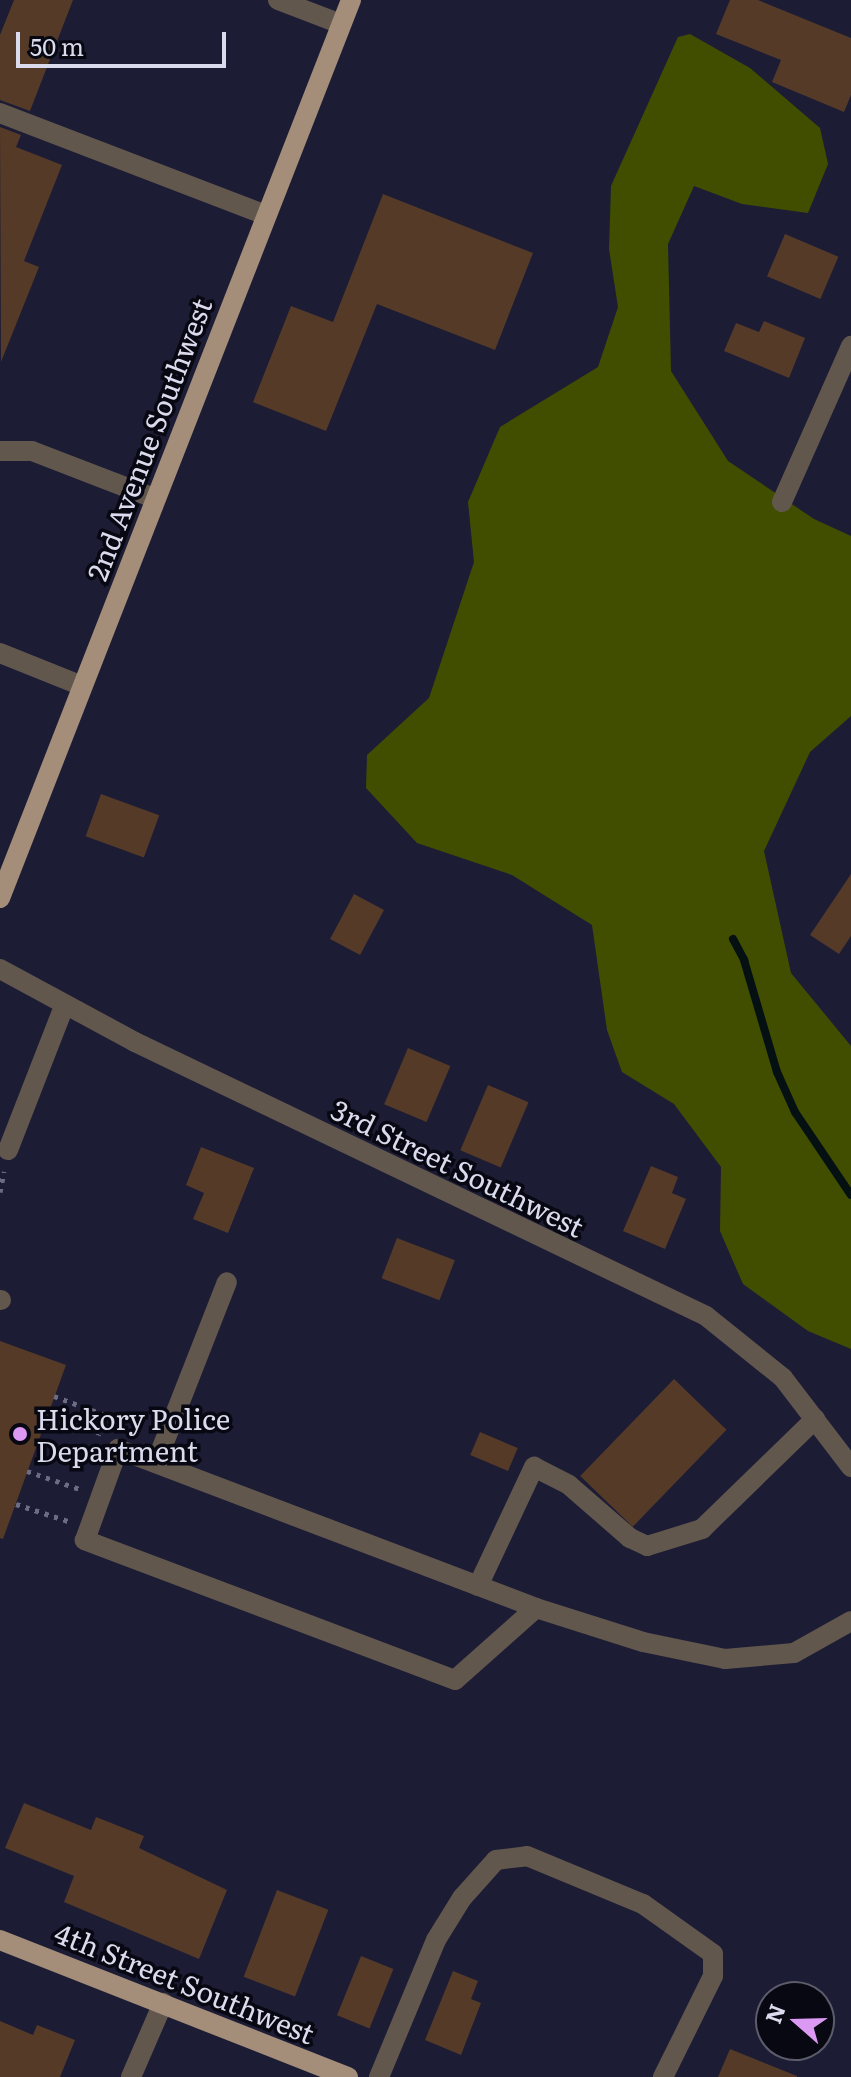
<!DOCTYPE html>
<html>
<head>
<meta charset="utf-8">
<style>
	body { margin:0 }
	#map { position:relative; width:851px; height:2077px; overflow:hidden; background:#1d1c35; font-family:Literata,serif }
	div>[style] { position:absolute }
	.forest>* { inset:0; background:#414e00 }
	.stream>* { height:8px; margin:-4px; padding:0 4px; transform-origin:4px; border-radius:4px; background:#041011 }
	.building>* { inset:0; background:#543a27; transform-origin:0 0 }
	.path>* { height:5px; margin-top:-2.5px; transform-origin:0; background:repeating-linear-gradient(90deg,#6c6c82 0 4px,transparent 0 10px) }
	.minor>* { height:20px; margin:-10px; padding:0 10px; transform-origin:10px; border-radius:10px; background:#61574d }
	.major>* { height:20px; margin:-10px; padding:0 10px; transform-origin:10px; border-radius:10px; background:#a48e79 }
	.dots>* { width:22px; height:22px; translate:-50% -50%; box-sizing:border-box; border:4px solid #080813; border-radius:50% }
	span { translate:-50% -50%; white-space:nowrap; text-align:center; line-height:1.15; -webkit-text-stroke:7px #080813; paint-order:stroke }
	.street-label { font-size:28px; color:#dadbec }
	.poi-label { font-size:28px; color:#dadbec }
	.left { translate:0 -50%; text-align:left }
	.north { position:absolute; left:755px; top:1981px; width:80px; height:80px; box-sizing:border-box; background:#080813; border:2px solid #5c5c6a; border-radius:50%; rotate:290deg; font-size:22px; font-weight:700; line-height:32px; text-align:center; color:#dadbec }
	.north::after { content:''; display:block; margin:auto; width:28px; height:36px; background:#dc99f4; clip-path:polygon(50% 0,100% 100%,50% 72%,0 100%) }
	.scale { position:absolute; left:16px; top:32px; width:210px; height:36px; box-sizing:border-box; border:4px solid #dadbec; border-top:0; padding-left:10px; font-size:24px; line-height:28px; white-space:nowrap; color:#dadbec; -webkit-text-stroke:6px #080813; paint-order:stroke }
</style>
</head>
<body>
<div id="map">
	<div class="forest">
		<i style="clip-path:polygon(690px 34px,750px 68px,820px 128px,828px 164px,808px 213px,742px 204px,694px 186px,668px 244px,671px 371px,728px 461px,814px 519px,851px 536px,851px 716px,810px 752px,764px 851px,791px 973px,851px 1046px,851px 1349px,808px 1331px,743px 1284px,720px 1231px,721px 1167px,674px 1104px,622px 1072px,607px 1030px,592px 925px,512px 875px,417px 843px,366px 788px,367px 755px,429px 698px,474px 562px,468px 502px,500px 427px,598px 367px,618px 307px,609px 249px,611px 186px,678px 37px)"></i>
	</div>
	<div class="stream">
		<i style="left:733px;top:939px;width:24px;rotate:62deg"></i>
		<i style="left:744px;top:960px;width:117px;rotate:73.6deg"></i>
		<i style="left:777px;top:1072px;width:44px;rotate:65.8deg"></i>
		<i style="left:795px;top:1112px;width:100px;rotate:56deg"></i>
	</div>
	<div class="building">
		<i style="clip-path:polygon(14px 0,73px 0,30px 111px,0 100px,0 35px)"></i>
		<i style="clip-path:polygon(730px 0,758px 0,851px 38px,851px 95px,844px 112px,772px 82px,781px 60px,716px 34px)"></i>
		<i style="clip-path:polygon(0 127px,21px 135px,16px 147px,62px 165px,24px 261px,39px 267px,1px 362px)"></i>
		<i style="clip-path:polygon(383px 194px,533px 253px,495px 350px,377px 304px,326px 431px,253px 402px,291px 306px,333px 322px)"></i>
		<i style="left:785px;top:234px;width:58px;height:46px;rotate:23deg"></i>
		<i style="clip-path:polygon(764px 321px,805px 338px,789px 378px,724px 351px,736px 323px,759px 332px)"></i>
		<i style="left:101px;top:794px;width:62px;height:45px;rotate:20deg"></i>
		<i style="clip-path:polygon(851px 874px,851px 936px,839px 954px,810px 935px)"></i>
		<i style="left:354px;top:894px;width:34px;height:51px;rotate:28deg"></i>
		<i style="left:408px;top:1048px;width:46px;height:61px;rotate:23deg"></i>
		<i style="left:488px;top:1085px;width:44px;height:71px;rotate:23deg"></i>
		<i style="clip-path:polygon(201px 1147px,254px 1168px,228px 1233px,193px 1219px,204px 1193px,186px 1185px)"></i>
		<i style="clip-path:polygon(651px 1166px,678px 1177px,672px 1193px,686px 1199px,665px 1249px,623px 1231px)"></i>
		<i style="left:397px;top:1238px;width:62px;height:43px;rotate:21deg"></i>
		<i style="clip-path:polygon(0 1341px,66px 1365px,3px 1539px,0 1538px)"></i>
		<i style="left:674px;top:1379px;width:73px;height:135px;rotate:44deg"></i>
		<i style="left:480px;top:1432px;width:41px;height:25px;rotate:23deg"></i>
		<i style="clip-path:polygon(24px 1803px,91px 1830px,96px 1817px,144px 1836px,139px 1848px,227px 1890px,199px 1959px,64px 1902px,74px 1876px,5px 1848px)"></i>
		<i style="left:277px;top:1890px;width:55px;height:93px;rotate:21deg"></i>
		<i style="left:361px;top:1956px;width:35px;height:64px;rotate:22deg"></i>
		<i style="clip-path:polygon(453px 1971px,478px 1981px,471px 1999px,481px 2003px,461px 2055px,425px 2040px)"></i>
		<i style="clip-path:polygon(0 2021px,33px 2035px,37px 2025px,75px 2040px,60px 2077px,0 2077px)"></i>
		<i style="clip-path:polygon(730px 2049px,797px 2076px,797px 2077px,718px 2077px)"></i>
	</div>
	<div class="path">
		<i style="left:0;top:1192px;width:21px;rotate:-79deg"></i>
		<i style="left:54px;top:1396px;width:54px;rotate:20.4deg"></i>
		<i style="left:105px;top:1415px;width:21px;rotate:109deg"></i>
		<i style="left:27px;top:1471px;width:56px;rotate:18.8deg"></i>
		<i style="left:16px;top:1504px;width:55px;rotate:18.1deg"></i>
	</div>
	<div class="minor">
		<i style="left:278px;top:0;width:67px;rotate:20.9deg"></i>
		<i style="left:0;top:113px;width:285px;rotate:21deg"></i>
		<i style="left:0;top:451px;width:32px"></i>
		<i style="left:32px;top:451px;width:131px;rotate:21.1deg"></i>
		<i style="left:782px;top:502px;width:171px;rotate:-66.1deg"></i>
		<i style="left:0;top:653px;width:88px;rotate:21.9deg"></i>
		<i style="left:0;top:969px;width:153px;rotate:28.4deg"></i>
		<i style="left:135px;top:1042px;width:633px;rotate:25.63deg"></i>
		<i style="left:706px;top:1316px;width:99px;rotate:38.8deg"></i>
		<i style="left:783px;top:1378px;width:112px;rotate:52.6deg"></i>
		<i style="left:8px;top:1150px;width:155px;rotate:-68.7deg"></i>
		<i style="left:0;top:1300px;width:1px"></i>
		<i style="left:156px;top:1463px;width:194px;rotate:-68.6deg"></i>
		<i style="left:478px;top:1586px;width:132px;rotate:-64.8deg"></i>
		<i style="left:534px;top:1467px;width:39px;rotate:27deg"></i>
		<i style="left:569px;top:1485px;width:81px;rotate:41deg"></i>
		<i style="left:630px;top:1538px;width:19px;rotate:25deg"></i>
		<i style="left:647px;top:1546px;width:58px;rotate:-17.2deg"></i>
		<i style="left:702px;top:1529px;width:158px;rotate:-44.2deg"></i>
		<i style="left:536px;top:1608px;width:108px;rotate:138.4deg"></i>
		<i style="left:455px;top:1680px;width:396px;rotate:-159.3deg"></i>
		<i style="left:85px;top:1540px;width:97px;rotate:-70.1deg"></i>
		<i style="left:118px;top:1449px;width:447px;rotate:20.8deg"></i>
		<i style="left:536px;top:1608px;width:112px;rotate:17.6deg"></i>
		<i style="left:643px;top:1642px;width:84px;rotate:11.7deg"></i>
		<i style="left:725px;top:1659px;width:69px;rotate:-5deg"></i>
		<i style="left:794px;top:1653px;width:65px;rotate:-29.3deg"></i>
		<i style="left:131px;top:2077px;width:81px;rotate:-66.6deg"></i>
		<i style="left:379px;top:2077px;width:148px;rotate:-67.4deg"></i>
		<i style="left:436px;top:1940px;width:49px;rotate:-58.2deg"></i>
		<i style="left:462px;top:1898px;width:51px;rotate:-48.2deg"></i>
		<i style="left:496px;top:1860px;width:31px;rotate:-7deg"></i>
		<i style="left:527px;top:1856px;width:126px;rotate:22.5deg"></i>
		<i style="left:643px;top:1904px;width:86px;rotate:35.5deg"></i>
		<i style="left:713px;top:1954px;width:22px;rotate:90deg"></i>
		<i style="left:713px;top:1976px;width:113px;rotate:116.3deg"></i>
	</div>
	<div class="major">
		<i style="left:0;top:898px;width:964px;rotate:-68.65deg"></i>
		<i style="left:0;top:1940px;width:374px;rotate:21.5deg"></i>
	</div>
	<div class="dots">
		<i style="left:20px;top:1434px;background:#dc99f4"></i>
	</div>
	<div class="street-label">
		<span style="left:148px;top:439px;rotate:-69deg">2nd Avenue Southwest</span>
		<span style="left:458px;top:1167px;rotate:26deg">3rd Street Southwest</span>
		<span style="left:185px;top:1982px;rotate:22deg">4th Street Southwest</span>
	</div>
	<div class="poi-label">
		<span class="left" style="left:36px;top:1434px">Hickory Police<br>Department</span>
	</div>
	<div class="north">N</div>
	<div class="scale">50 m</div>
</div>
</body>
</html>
